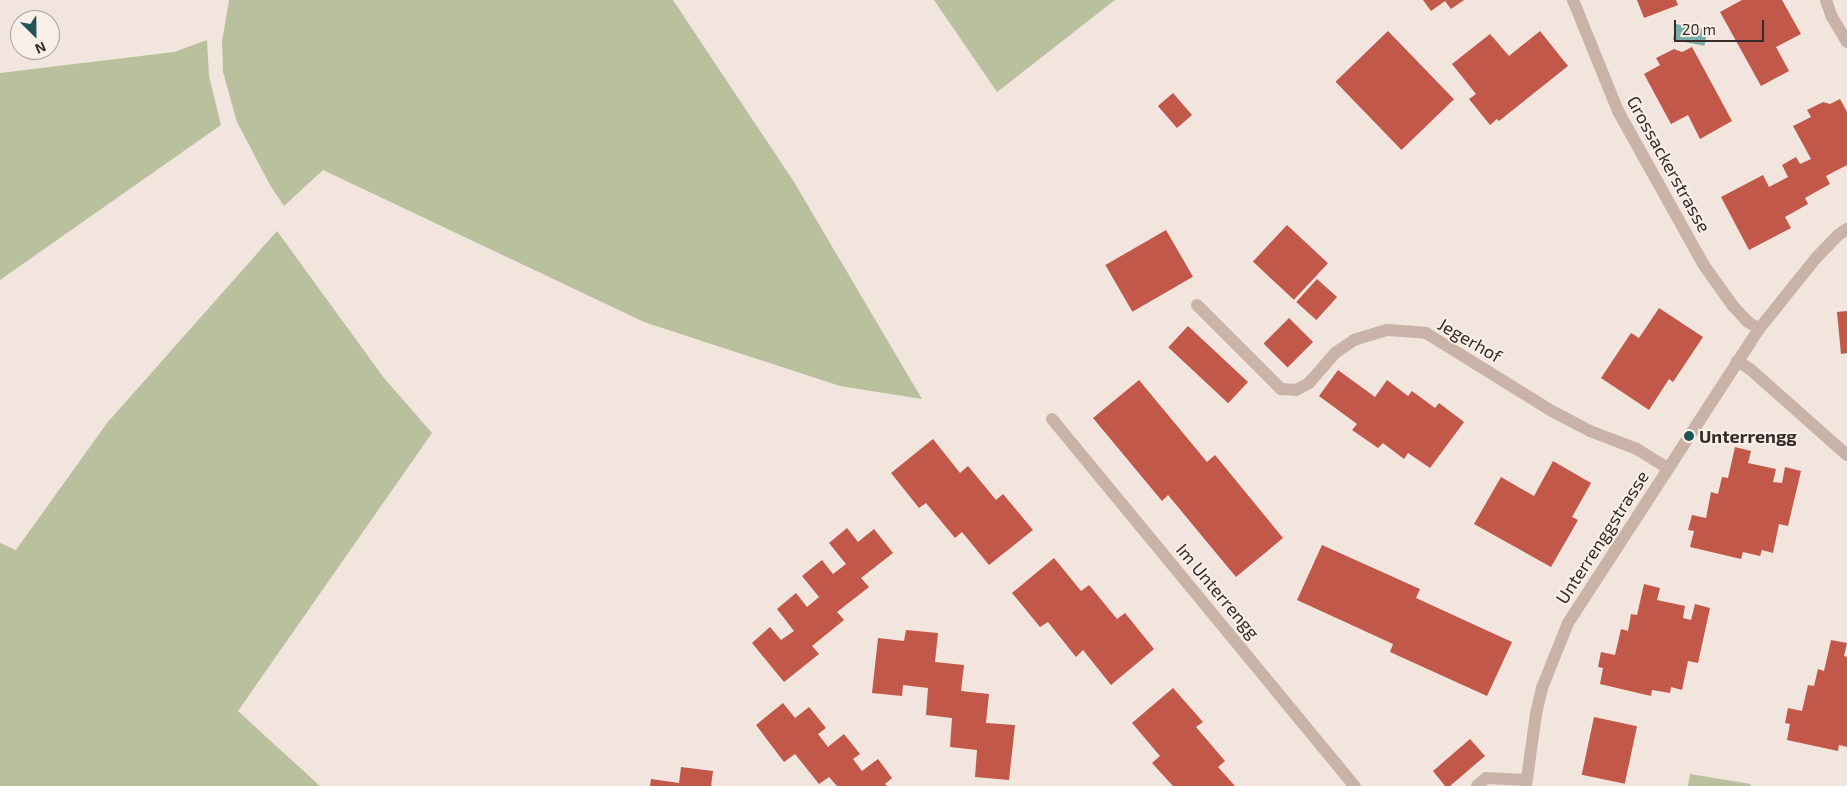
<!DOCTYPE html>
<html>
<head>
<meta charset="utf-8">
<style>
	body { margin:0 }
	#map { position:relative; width:1847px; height:786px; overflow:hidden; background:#f1e5dd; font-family:"Exo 2",sans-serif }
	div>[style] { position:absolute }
	.green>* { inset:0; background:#b9c09d }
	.water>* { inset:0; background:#7cada9; transform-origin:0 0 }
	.building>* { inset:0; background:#c1584a; transform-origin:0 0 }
	.street>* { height:12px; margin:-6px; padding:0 6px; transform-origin:6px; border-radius:6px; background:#c9b3a9 }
	.dots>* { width:14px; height:14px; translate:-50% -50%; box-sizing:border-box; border:2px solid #f9efe9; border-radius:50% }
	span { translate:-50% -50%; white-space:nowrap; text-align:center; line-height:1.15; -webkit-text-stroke:4px #f9efe9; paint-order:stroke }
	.street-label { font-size:18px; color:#362b28 }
	.poi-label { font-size:18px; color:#362b28; font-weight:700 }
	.left { translate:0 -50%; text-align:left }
	.north { position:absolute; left:10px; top:10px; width:50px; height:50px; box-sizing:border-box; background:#f9efe9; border:1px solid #aba19c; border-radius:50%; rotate:157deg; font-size:14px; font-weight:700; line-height:20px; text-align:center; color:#362b28 }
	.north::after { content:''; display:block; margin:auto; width:18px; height:22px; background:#1f5653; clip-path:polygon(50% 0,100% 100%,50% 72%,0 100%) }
	.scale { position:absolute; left:1674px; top:20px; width:90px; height:22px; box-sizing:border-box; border:2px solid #362b28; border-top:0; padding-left:6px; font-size:15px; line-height:18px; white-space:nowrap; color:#362b28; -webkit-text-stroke:4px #f9efe9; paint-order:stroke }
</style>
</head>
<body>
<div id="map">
	<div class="green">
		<i style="clip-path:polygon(229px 0,673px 0,794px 182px,922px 399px,840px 386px,644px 322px,323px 170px,284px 206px,270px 185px,237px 122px,223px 72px,222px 42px)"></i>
		<i style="clip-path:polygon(934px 0,1115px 0,997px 92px)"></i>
		<i style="clip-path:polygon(207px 40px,209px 76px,221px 125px,0 280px,0 73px,174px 52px)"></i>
		<i style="clip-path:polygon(277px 231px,384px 378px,432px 433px,238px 711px,320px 786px,0 786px,0 543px,16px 550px,107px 423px)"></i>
		<i style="clip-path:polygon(1690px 774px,1751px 784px,1750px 786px,1688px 786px)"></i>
	</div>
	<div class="water">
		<i style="left:1676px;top:24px;width:32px;height:16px;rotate:11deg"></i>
	</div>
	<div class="building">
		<i style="clip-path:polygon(1423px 0,1464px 0,1451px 9px,1445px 1px,1431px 11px)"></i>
		<i style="clip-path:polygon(1637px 0,1676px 0,1678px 5px,1644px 18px)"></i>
		<i style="clip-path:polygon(1742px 0,1782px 0,1801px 34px,1776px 47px,1789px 71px,1761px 86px,1720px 12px)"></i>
		<i style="left:1388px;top:31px;width:95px;height:73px;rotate:46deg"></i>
		<i style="clip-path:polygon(1540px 31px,1568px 66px,1499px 121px,1497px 119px,1490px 125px,1469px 99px,1476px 94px,1452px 64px,1490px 34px,1509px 56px)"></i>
		<i style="clip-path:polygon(1692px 47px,1732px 121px,1700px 139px,1688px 115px,1671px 124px,1644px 74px,1660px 65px,1656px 58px,1674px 49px,1682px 52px)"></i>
		<i style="left:1173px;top:93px;width:29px;height:20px;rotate:49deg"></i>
		<i style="clip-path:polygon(1840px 99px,1847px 112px,1847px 165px,1826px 176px,1830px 184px,1805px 198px,1808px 204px,1785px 217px,1791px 228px,1749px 250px,1721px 197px,1763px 175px,1769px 187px,1788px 177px,1782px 165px,1796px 157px,1800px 164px,1811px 159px,1793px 126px,1811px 117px,1807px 110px,1823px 102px,1830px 104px)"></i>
		<i style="left:1287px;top:225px;width:56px;height:50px;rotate:43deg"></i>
		<i style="left:1166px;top:230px;width:54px;height:70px;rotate:60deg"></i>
		<i style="left:1317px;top:279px;width:27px;height:31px;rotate:42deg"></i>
		<i style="clip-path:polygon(1659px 308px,1703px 337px,1673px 382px,1669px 379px,1649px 410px,1601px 378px,1631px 333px,1639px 338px)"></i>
		<i style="clip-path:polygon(1847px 311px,1847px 353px,1841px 354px,1837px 312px)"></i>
		<i style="left:1289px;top:318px;width:34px;height:36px;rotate:45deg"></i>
		<i style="left:1188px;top:326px;width:82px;height:29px;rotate:43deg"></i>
		<i style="clip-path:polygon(1338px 370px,1375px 397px,1387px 380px,1408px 396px,1412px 391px,1435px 408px,1439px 403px,1464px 422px,1430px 468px,1408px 453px,1404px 459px,1383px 443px,1378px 448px,1352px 430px,1357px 424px,1319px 396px)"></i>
		<i style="clip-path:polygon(1139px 380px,1207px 462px,1215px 455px,1283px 538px,1236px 577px,1168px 495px,1162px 501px,1093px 418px)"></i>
		<i style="clip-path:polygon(933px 439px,960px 473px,968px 466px,996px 500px,1003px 494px,1033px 530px,989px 565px,962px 532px,955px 538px,926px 503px,919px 508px,891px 473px)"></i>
		<i style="clip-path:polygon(1735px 447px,1751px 451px,1748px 463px,1776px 469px,1773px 482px,1782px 483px,1785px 467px,1801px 471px,1788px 526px,1779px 524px,1773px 553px,1762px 550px,1760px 556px,1743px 552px,1741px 559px,1690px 547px,1694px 531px,1688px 530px,1692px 515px,1706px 518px,1711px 492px,1718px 494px,1722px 477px,1728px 478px)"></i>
		<i style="clip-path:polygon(1553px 461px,1591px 483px,1572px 517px,1578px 520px,1551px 567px,1474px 524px,1501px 477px,1534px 496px)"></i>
		<i style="clip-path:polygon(847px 528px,858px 542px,874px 529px,893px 553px,861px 578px,869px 587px,837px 612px,844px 620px,812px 646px,819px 654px,784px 682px,752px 643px,770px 627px,781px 640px,794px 631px,777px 609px,796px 593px,807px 607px,819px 597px,802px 576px,822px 560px,833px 574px,846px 564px,829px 543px)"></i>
		<i style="clip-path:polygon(1322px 545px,1420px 589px,1416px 598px,1512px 642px,1487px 696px,1390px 652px,1393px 644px,1297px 600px)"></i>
		<i style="clip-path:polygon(1054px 558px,1081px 591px,1089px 585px,1117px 619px,1125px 613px,1154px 649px,1111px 685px,1083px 650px,1076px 657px,1048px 622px,1040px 627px,1012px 593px)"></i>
		<i style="clip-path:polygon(1644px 584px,1660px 588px,1657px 600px,1685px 606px,1683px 618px,1691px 620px,1695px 604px,1710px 608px,1698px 663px,1688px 661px,1682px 690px,1671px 687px,1670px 693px,1652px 690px,1651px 696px,1600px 684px,1603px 668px,1598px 667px,1601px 652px,1615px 655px,1621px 629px,1628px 631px,1631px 614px,1637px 615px)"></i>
		<i style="clip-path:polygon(906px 630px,938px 633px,935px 662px,964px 665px,961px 691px,989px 694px,986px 723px,1015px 725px,1009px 780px,975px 777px,977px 750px,950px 747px,952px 718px,926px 715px,928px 688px,903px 685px,902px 696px,872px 693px,878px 638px,904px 641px)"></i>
		<i style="clip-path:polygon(1831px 640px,1847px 643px,1844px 656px,1847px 657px,1847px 747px,1839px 745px,1838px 751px,1787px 740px,1790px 724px,1785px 723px,1788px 708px,1802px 711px,1808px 685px,1814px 686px,1818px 669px,1824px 671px)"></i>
		<i style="clip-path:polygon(1173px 688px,1203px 722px,1196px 727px,1225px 761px,1218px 767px,1235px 786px,1173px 786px,1152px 763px,1160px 756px,1132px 723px)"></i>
		<i style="clip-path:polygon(783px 703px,795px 718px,809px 707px,826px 728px,818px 734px,828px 747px,844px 734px,860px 754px,853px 759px,862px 771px,878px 759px,892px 778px,885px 784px,887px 786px,837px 786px,829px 777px,819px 784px,795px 754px,784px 762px,756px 725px)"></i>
		<i style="left:1594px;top:717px;width:44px;height:59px;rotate:12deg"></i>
		<i style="clip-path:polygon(1470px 739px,1485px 756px,1450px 786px,1445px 786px,1433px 771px)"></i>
		<i style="clip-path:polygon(681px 767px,713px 771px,711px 786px,650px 786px,651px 779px,679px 783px)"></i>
	</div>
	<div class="street">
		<i style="left:1573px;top:0;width:120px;rotate:67.9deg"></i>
		<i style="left:1618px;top:111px;width:175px;rotate:60.9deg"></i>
		<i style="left:1703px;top:264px;width:52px;rotate:54.5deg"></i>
		<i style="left:1733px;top:306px;width:22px;rotate:47deg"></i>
		<i style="left:1748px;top:322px;width:13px;rotate:32deg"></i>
		<i style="left:1826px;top:0;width:18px;rotate:71deg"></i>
		<i style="left:1832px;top:17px;width:29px;rotate:59deg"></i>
		<i style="left:1197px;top:305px;width:119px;rotate:45deg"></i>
		<i style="left:1281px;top:389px;width:15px;rotate:4deg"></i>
		<i style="left:1296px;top:390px;width:15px;rotate:-28deg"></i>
		<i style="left:1309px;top:383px;width:40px;rotate:-49deg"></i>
		<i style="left:1335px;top:353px;width:23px;rotate:-34deg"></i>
		<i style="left:1354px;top:340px;width:34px;rotate:-17deg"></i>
		<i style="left:1387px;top:330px;width:39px;rotate:4deg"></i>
		<i style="left:1426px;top:333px;width:148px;rotate:31.8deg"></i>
		<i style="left:1552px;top:411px;width:43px;rotate:27.8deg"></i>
		<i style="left:1590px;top:431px;width:50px;rotate:21deg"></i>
		<i style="left:1637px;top:449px;width:36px;rotate:32deg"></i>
		<i style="left:1737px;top:361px;width:15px;rotate:32deg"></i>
		<i style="left:1750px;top:369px;width:130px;rotate:41.6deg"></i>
		<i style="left:1052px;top:419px;width:476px;rotate:50.5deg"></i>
		<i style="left:1477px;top:786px;width:12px;rotate:-42deg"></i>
		<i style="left:1486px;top:778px;width:40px;rotate:2.9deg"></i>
		<i style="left:1526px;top:786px;width:73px;rotate:-82.1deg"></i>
		<i style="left:1536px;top:714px;width:27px;rotate:-77deg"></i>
		<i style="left:1542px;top:688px;width:70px;rotate:-68.2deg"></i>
		<i style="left:1568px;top:623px;width:351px;rotate:-57deg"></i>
		<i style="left:1759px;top:329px;width:91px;rotate:-51.2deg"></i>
		<i style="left:1816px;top:258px;width:32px;rotate:-46deg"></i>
		<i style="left:1838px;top:235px;width:11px;rotate:-34deg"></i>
	</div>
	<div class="dots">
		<i style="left:1689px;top:436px;background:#1f5653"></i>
	</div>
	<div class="street-label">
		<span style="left:1669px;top:164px;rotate:61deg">Grossackerstrasse</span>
		<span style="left:1470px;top:340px;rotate:30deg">Jegerhof</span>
		<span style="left:1602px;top:537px;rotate:-57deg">Unterrenggstrasse</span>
		<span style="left:1218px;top:591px;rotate:50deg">Im Unterrengg</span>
	</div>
	<div class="poi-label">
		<span class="left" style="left:1699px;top:436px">Unterrengg</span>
	</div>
	<div class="north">N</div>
	<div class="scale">20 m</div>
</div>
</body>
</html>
